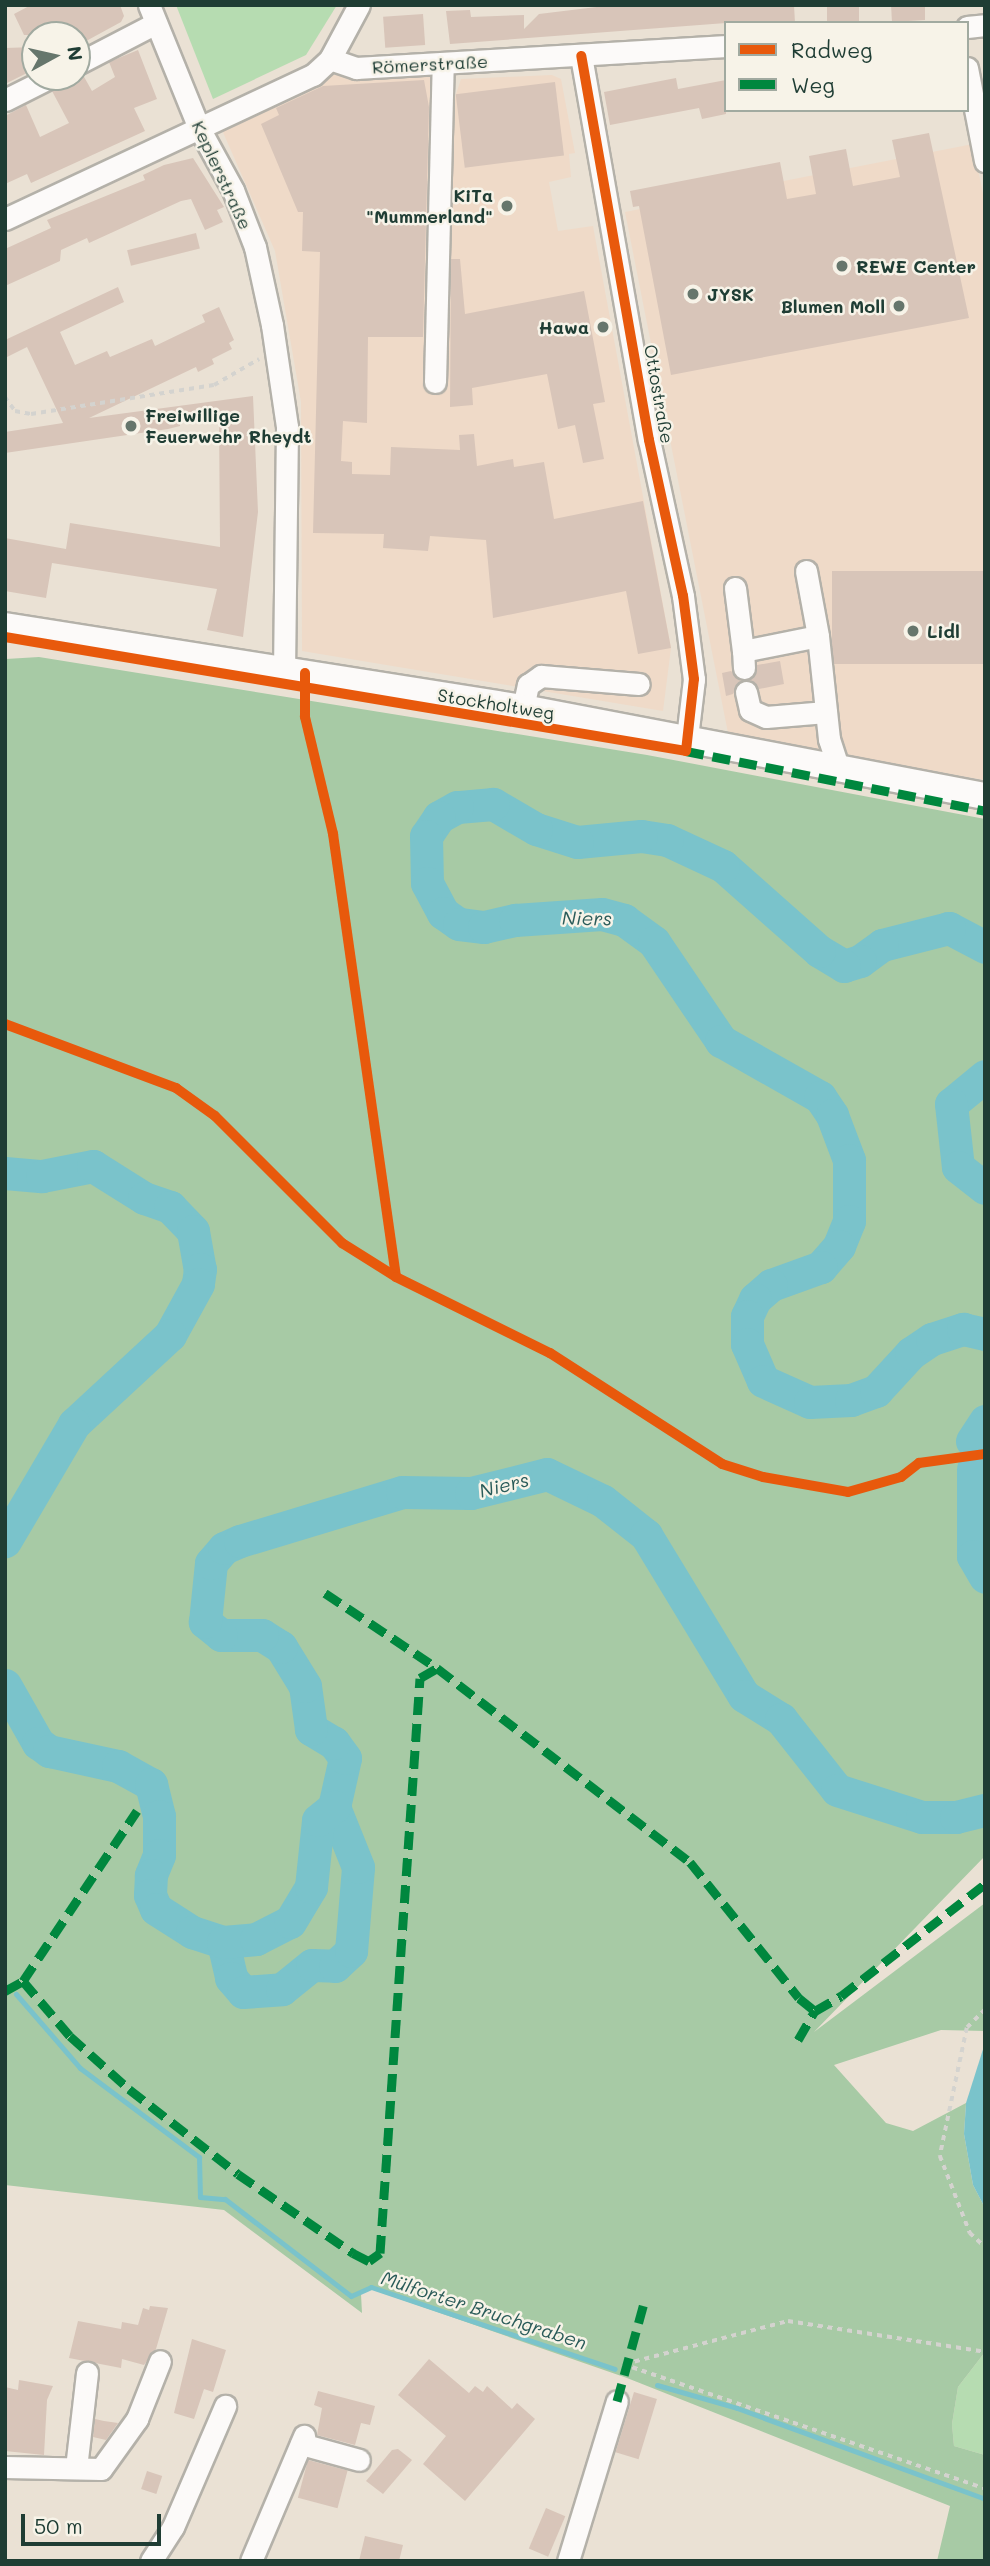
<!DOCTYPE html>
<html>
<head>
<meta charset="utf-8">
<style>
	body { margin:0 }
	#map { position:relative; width:990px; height:2566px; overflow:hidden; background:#eae1d4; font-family:Mali,sans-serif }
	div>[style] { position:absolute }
	.built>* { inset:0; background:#efdac8 }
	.green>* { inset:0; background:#b6dcb1 }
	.forest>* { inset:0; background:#a7caa5 }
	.water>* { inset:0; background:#7ac3cb }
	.stream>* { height:5px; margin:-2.5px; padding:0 2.5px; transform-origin:2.5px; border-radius:2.5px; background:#7ac3cb }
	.river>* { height:33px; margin:-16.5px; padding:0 16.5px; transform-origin:16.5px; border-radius:16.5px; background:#7ac3cb }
	.building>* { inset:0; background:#d8c5b9; transform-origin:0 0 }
	.path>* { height:3.5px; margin-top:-1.75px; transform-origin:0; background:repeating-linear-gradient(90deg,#d4d3cf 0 5px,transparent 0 10px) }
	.roads { filter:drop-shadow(2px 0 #b4b1a9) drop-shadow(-2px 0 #b4b1a9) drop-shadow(0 2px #b4b1a9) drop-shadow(0 -2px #b4b1a9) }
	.minor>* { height:21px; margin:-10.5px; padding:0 10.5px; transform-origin:10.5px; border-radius:10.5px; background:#fcfaf9 }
	.major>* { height:26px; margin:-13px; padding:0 13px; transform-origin:13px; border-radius:13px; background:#fcfaf9 }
	.quiet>* { height:9px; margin-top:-4.5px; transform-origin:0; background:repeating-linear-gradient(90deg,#00873e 0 18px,transparent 0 27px) }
	.cycleway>* { height:10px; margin:-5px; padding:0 5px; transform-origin:5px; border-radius:5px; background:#e8590c }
	.dots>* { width:19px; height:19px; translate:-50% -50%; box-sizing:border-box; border:4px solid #f7f3e8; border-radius:50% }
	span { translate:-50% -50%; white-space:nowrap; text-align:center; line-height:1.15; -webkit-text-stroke:5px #f7f3e8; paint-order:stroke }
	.street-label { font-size:18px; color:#1f3d34 }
	.poi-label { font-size:18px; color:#1f3d34; font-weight:700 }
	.right { translate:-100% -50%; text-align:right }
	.left { translate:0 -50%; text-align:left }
	.water-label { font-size:19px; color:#2a5b59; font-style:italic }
	.frame { position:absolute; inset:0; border:7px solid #1f3d34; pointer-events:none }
	.legend { position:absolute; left:724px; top:21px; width:245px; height:91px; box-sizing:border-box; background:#f7f3e8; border:2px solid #a1aaa0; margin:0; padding:9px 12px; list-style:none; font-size:21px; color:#1f3d34 }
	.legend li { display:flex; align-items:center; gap:14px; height:35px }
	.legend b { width:35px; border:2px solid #a1aaa0 }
	.north { position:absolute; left:21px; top:21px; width:70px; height:70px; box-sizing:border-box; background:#f7f3e8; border:2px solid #a1aaa0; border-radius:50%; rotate:82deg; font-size:19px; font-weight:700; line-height:28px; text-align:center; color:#1f3d34 }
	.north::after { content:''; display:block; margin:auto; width:24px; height:32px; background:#66766c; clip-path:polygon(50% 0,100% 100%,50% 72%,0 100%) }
	.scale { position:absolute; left:21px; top:2514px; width:140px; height:32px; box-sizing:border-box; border:4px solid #1f3d34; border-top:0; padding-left:9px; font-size:21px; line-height:24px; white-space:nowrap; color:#1f3d34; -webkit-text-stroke:5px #f7f3e8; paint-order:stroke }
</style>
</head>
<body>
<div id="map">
	<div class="built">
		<i style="clip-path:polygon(434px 74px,451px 109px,461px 79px,552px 75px,561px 79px,575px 153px,569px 154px,571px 177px,549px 182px,558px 231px,593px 226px,671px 648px,663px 711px,302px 651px,301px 402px,275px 251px,222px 130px,329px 75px)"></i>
		<i style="clip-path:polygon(973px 144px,985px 204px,985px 780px,729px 738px,625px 212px)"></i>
	</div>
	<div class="green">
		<i style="clip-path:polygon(176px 5px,337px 5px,306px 55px,213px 99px)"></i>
		<i style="clip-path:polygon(985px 2352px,985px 2455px,954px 2446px,952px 2424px,958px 2387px)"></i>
	</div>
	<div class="forest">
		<i style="clip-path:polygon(39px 657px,647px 755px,985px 819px,985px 1446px,962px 1445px,962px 1558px,985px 1595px,985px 1856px,814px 2032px,985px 1903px,985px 2031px,941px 2030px,834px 2065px,886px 2123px,913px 2131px,966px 2103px,964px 2134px,973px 2185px,985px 2208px,985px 2352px,958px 2387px,952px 2424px,954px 2446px,985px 2455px,985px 2561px,937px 2561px,950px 2506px,627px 2378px,371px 2289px,361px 2294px,362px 2313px,224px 2210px,5px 2185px,6px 659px)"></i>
	</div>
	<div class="water">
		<i style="clip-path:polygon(985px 2043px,985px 2208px,973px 2185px,964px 2134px,966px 2103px)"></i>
	</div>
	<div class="stream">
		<i style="left:16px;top:1994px;width:98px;rotate:49.1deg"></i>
		<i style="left:80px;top:2068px;width:149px;rotate:36.8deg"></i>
		<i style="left:199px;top:2157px;width:40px;rotate:88.6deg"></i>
		<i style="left:200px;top:2197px;width:25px;rotate:5deg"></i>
		<i style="left:225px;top:2199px;width:159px;rotate:37.6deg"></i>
		<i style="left:351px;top:2296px;width:22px;rotate:-24deg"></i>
		<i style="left:371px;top:2287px;width:257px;rotate:18.6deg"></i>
		<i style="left:657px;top:2385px;width:83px;rotate:16deg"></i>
		<i style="left:737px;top:2408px;width:264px;rotate:20.1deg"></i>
	</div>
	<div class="river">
		<i style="left:985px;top:947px;width:41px;rotate:-152.2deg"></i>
		<i style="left:949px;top:928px;width:69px;rotate:165.8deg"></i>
		<i style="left:882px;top:945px;width:27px;rotate:144deg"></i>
		<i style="left:860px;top:961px;width:17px;rotate:163deg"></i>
		<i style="left:844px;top:966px;width:29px;rotate:-149deg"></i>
		<i style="left:819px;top:951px;width:128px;rotate:-138.5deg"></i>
		<i style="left:723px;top:866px;width:62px;rotate:-155.1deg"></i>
		<i style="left:667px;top:840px;width:26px;rotate:-171deg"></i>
		<i style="left:641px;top:836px;width:64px;rotate:174.6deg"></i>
		<i style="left:577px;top:842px;width:43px;rotate:-162.4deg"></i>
		<i style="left:536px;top:829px;width:50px;rotate:-149.8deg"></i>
		<i style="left:493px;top:804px;width:36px;rotate:175deg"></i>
		<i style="left:457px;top:807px;width:21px;rotate:151deg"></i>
		<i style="left:439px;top:817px;width:23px;rotate:124deg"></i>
		<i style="left:426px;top:836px;width:47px;rotate:88.8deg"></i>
		<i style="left:427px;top:883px;width:34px;rotate:62deg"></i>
		<i style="left:443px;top:913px;width:19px;rotate:35deg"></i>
		<i style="left:459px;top:924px;width:25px;rotate:7deg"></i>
		<i style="left:484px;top:927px;width:32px;rotate:-13deg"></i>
		<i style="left:515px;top:920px;width:87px;rotate:-3.9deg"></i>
		<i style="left:602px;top:914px;width:23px;rotate:15deg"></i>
		<i style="left:624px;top:920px;width:37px;rotate:36deg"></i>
		<i style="left:654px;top:942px;width:120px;rotate:55.9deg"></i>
		<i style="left:721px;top:1041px;width:114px;rotate:29.5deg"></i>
		<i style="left:820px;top:1097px;width:22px;rotate:56deg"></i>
		<i style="left:832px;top:1115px;width:48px;rotate:69.3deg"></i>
		<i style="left:849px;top:1160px;width:61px;rotate:90deg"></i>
		<i style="left:849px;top:1221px;width:27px;rotate:112deg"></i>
		<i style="left:839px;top:1246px;width:28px;rotate:131deg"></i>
		<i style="left:821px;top:1267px;width:53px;rotate:160.2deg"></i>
		<i style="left:771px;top:1285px;width:21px;rotate:139deg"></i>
		<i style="left:755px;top:1299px;width:19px;rotate:115deg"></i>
		<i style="left:747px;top:1316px;width:28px;rotate:90deg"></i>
		<i style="left:747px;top:1344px;width:40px;rotate:66.6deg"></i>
		<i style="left:763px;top:1381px;width:51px;rotate:24.1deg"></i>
		<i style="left:810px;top:1402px;width:41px;rotate:-2.8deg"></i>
		<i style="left:851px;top:1400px;width:27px;rotate:-20deg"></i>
		<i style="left:876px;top:1391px;width:52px;rotate:-47.4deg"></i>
		<i style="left:911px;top:1353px;width:25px;rotate:-34deg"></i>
		<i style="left:932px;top:1339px;width:33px;rotate:-18deg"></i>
		<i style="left:963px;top:1329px;width:23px;rotate:13deg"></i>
		<i style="left:985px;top:1076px;width:44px;rotate:140.5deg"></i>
		<i style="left:951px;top:1104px;width:63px;rotate:83.7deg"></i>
		<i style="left:958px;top:1167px;width:34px;rotate:38deg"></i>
		<i style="left:5px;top:1173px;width:37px;rotate:5deg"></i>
		<i style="left:42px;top:1176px;width:52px;rotate:-11.1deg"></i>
		<i style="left:93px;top:1166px;width:60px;rotate:32.1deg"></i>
		<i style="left:144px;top:1198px;width:28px;rotate:19deg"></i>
		<i style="left:170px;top:1207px;width:33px;rotate:46deg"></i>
		<i style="left:193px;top:1231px;width:39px;rotate:80deg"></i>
		<i style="left:200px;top:1269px;width:15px;rotate:98deg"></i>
		<i style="left:198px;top:1284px;width:58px;rotate:118.8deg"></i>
		<i style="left:170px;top:1335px;width:131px;rotate:137.2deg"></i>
		<i style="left:74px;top:1424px;width:136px;rotate:120.5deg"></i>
		<i style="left:972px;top:1441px;width:24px;rotate:-57deg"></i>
		<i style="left:973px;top:1469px;width:87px;rotate:90deg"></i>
		<i style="left:973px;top:1556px;width:24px;rotate:60deg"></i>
		<i style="left:5px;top:1685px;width:67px;rotate:60.4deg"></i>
		<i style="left:38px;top:1743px;width:14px;rotate:36deg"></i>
		<i style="left:49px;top:1751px;width:71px;rotate:12.3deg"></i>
		<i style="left:118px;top:1766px;width:38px;rotate:29deg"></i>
		<i style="left:151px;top:1784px;width:33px;rotate:76deg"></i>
		<i style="left:159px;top:1816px;width:39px;rotate:90deg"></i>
		<i style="left:159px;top:1855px;width:22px;rotate:112deg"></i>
		<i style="left:151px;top:1875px;width:20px;rotate:93deg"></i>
		<i style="left:150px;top:1895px;width:15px;rotate:67deg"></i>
		<i style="left:156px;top:1909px;width:43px;rotate:32.6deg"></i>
		<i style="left:192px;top:1932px;width:33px;rotate:18deg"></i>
		<i style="left:223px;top:1942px;width:37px;rotate:77deg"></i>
		<i style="left:231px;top:1978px;width:18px;rotate:49deg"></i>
		<i style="left:243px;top:1992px;width:39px;rotate:-4deg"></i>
		<i style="left:282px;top:1989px;width:38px;rotate:-39deg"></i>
		<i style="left:312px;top:1965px;width:23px;rotate:2deg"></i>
		<i style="left:335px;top:1966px;width:22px;rotate:-43deg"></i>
		<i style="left:351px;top:1951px;width:84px;rotate:-85.2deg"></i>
		<i style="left:358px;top:1867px;width:65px;rotate:-111.8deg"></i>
		<i style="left:334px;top:1807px;width:50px;rotate:-77.3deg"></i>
		<i style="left:345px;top:1758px;width:19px;rotate:-126deg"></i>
		<i style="left:334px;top:1743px;width:27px;rotate:-149deg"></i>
		<i style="left:311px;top:1729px;width:43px;rotate:-97.9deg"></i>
		<i style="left:305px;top:1686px;width:46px;rotate:-121.6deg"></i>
		<i style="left:281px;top:1647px;width:22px;rotate:-148deg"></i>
		<i style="left:262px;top:1635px;width:41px;rotate:180deg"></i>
		<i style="left:221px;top:1635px;width:21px;rotate:-141deg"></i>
		<i style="left:205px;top:1622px;width:59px;rotate:-84.2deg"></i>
		<i style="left:211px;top:1563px;width:20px;rotate:-49deg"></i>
		<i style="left:224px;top:1548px;width:17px;rotate:-24deg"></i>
		<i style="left:240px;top:1541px;width:169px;rotate:-16.8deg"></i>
		<i style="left:402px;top:1492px;width:69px;rotate:0.8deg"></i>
		<i style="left:471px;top:1493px;width:78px;rotate:-14deg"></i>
		<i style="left:547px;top:1474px;width:62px;rotate:25.7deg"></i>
		<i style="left:603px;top:1501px;width:55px;rotate:38.3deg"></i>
		<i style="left:646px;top:1535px;width:188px;rotate:58.7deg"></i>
		<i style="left:744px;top:1696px;width:44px;rotate:31.9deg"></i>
		<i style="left:781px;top:1719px;width:90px;rotate:51.7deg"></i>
		<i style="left:837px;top:1790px;width:89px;rotate:17.6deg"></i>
		<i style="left:922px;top:1817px;width:34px"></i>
		<i style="left:956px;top:1817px;width:30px;rotate:-14deg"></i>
		<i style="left:223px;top:1942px;width:33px;rotate:-5deg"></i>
		<i style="left:256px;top:1939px;width:38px;rotate:-27deg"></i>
		<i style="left:290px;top:1922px;width:41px;rotate:-59deg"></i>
		<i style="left:311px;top:1887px;width:67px;rotate:-84deg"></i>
		<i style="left:318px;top:1820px;width:21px;rotate:-39deg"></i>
	</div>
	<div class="building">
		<i style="clip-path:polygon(31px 5px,120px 5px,124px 16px,121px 22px,77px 46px,77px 35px,24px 35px,14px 14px)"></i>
		<i style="clip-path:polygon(613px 5px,794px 5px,795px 23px,726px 23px,450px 44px,446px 11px,470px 10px,471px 17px,524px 15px,524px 29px,539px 14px)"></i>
		<i style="left:827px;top:5px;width:32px;height:18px"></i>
		<i style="clip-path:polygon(891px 5px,925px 5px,925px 20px,892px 22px)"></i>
		<i style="left:423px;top:14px;width:31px;height:40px;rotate:86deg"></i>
		<i style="clip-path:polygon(35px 47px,35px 69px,5px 84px,5px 48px)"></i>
		<i style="clip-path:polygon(138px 50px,157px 99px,134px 108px,145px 131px,31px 183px,27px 174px,5px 184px,5px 116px,26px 105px,40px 137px,69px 123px,52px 91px,83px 75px,92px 91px,115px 77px,109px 62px)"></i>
		<i style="clip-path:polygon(676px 78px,678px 89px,726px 80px,726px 114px,702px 119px,699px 108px,610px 125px,604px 92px)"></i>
		<i style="clip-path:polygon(424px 80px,429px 107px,423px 337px,368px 337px,367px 423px,343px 421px,341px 461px,352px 462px,352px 474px,390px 475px,391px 447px,460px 450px,459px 435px,474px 434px,477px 466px,513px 459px,514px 467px,544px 462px,554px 519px,643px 501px,671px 648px,638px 654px,626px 591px,493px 618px,486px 540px,430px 536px,428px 551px,383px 548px,384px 534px,313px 533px,320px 252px,302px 251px,303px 212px,298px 212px,261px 124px,279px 115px,276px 108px,323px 86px)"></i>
		<i style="left:555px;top:82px;width:74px;height:100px;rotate:83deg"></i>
		<i style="clip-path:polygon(929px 133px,969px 318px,671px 375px,639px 206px,633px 207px,630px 191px,780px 162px,787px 199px,816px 194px,809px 156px,846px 149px,853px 186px,900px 177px,892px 140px)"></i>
		<i style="clip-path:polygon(193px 158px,224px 207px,217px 210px,223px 222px,205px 230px,191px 199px,181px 201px,89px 243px,87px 238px,61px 250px,60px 261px,5px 286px,5px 249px,51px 228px,47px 220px,145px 180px,143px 175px,164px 165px)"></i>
		<i style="left:196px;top:233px;width:16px;height:71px;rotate:76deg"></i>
		<i style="clip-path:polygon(451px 259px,460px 259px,465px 314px,584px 291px,605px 402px,593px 404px,604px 459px,583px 463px,575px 425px,558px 429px,547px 374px,472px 388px,473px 405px,450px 407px)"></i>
		<i style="clip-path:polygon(118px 287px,124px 302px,60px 332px,75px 365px,107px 351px,110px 357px,152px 339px,155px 346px,205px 322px,202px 315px,219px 307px,234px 340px,229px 343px,232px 349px,212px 359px,214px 364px,198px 372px,196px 367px,89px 418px,253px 396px,258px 512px,243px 637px,207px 630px,217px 589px,52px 563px,46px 598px,5px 591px,5px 538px,66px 549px,70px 523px,220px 547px,219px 415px,180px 420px,180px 426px,168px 429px,5px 453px,5px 432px,63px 423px,27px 347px,5px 358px,5px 340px)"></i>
		<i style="left:985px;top:571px;width:93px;height:153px;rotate:90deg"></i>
		<i style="clip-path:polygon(780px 661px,784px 684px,759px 689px,750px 680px,757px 665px)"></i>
		<i style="clip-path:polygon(731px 671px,741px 680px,733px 694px,726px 696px,722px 673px)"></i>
		<i style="clip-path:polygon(150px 2306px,168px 2308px,156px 2349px,144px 2365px,122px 2359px,121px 2368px,69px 2358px,78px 2321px,121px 2329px,122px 2322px,138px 2325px,143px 2308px,149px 2310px)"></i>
		<i style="clip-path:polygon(192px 2339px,226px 2350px,213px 2392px,204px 2389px,194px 2419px,174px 2413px)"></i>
		<i style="clip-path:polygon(429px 2359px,469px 2393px,475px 2386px,483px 2392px,487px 2386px,512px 2409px,517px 2403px,535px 2419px,465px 2501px,423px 2464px,446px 2436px,398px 2395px)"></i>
		<i style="clip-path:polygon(19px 2380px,53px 2386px,47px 2400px,44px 2455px,5px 2451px,5px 2387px,18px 2390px)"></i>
		<i style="clip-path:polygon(318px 2391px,375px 2406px,370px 2425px,361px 2423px,355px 2445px,317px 2435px,322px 2408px,314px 2405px)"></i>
		<i style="left:634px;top:2392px;width:24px;height:63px;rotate:17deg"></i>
		<i style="clip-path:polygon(95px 2419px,104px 2421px,118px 2423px,106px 2440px,93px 2437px)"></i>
		<i style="clip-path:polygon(398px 2449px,412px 2460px,383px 2494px,366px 2481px,392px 2450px)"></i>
		<i style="left:308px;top:2460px;width:41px;height:39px;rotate:15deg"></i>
		<i style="left:147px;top:2471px;width:16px;height:19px;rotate:18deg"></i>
		<i style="left:546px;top:2508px;width:21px;height:44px;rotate:23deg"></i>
		<i style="clip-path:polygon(365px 2536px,403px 2545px,399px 2561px,359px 2561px)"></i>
	</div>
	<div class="path">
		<i style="left:5px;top:397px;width:17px;rotate:54deg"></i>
		<i style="left:15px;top:411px;width:16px;rotate:11deg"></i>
		<i style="left:31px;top:414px;width:185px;rotate:-9deg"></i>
		<i style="left:214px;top:385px;width:52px;rotate:-30deg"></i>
		<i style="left:985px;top:2010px;width:25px;rotate:135deg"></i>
		<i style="left:967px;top:2028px;width:131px;rotate:101.9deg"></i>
		<i style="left:940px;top:2156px;width:83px;rotate:68.7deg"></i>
		<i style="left:970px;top:2233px;width:21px;rotate:43deg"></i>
		<i style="left:623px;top:2364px;width:383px;rotate:19deg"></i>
		<i style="left:625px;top:2364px;width:169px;rotate:-14.8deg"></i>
		<i style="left:788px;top:2321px;width:199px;rotate:8.9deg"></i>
	</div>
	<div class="roads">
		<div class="minor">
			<i style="left:149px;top:5px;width:133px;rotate:67.9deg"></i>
			<i style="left:199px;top:128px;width:71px;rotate:61.3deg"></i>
			<i style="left:233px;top:190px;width:61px;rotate:68.9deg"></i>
			<i style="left:255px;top:247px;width:80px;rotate:77.7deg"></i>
			<i style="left:272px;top:325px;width:103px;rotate:81.6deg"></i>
			<i style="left:287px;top:427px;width:242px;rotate:90.7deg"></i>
			<i style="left:967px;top:27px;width:18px;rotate:-6deg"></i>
			<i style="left:581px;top:56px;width:390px;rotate:80deg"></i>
			<i style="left:649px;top:440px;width:160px;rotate:77.7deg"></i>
			<i style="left:683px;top:596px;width:84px;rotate:82.5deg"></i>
			<i style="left:694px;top:679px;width:59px;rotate:96.8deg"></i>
			<i style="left:330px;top:59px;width:28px;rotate:19deg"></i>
			<i style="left:356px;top:68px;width:371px;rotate:-3.4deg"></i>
			<i style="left:77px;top:64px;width:89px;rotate:-27.4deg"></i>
			<i style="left:967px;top:68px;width:95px;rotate:79deg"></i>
			<i style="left:5px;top:100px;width:51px;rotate:-26.6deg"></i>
			<i style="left:5px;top:219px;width:340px;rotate:-25.1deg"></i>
			<i style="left:313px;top:75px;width:23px;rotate:-43deg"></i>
			<i style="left:330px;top:59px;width:61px;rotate:-61.8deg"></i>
			<i style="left:435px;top:382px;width:319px;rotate:-88.6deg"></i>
			<i style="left:806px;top:571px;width:66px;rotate:79.5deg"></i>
			<i style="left:818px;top:636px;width:104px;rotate:83.9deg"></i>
			<i style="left:829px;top:739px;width:26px;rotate:72deg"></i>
			<i style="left:735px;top:588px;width:64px;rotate:82.8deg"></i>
			<i style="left:744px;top:668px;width:17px;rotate:-93deg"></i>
			<i style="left:743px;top:651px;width:76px;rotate:-11.3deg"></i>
			<i style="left:746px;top:692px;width:18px;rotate:77deg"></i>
			<i style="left:750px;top:710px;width:17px;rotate:24deg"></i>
			<i style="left:766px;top:717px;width:60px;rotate:-4.8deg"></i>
			<i style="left:523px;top:708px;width:24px;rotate:-78deg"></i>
			<i style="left:528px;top:685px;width:16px;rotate:-35deg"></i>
			<i style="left:541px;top:676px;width:98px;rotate:4.7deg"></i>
			<i style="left:301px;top:2444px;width:60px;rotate:15.4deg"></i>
			<i style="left:5px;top:2467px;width:96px;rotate:1.2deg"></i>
			<i style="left:101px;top:2469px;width:62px;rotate:-54.2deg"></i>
			<i style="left:137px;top:2419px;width:62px;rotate:-68.4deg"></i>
			<i style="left:76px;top:2468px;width:96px;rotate:-83.4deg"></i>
			<i style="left:151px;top:2561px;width:40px;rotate:-57.1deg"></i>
			<i style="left:173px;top:2527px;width:132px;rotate:-66.7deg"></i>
			<i style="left:251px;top:2561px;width:136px;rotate:-67deg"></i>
			<i style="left:568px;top:2561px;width:167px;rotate:-73deg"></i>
		</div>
		<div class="major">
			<i style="left:5px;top:626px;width:524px;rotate:9deg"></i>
			<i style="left:523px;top:708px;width:470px;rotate:10.8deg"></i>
		</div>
	</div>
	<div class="quiet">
		<i style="left:686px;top:751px;width:305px;rotate:11.3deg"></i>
		<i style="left:325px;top:1593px;width:135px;rotate:33.8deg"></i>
		<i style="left:23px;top:1981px;width:205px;rotate:-56.2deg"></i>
		<i style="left:5px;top:1991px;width:21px;rotate:-29deg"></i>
		<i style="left:23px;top:1981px;width:72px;rotate:49.5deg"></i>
		<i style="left:70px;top:2036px;width:79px;rotate:41.9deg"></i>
		<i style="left:129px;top:2089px;width:138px;rotate:37.9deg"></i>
		<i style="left:238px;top:2174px;width:140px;rotate:34.5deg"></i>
		<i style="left:353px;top:2253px;width:18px;rotate:27deg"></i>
		<i style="left:369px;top:2261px;width:14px;rotate:-36deg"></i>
		<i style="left:380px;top:2253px;width:576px;rotate:-86.02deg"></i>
		<i style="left:420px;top:1678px;width:20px;rotate:-30deg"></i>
		<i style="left:437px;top:1668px;width:319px;rotate:37.5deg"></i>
		<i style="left:690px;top:1862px;width:174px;rotate:51.3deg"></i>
		<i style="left:799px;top:1998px;width:21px;rotate:39deg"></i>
		<i style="left:798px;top:2040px;width:34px;rotate:-60deg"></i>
		<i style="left:815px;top:2011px;width:30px;rotate:-30deg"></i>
		<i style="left:841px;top:1996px;width:182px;rotate:-37.9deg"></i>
		<i style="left:617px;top:2401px;width:102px;rotate:-74.6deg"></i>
	</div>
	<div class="cycleway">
		<i style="left:5px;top:637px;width:690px;rotate:9.5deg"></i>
		<i style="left:686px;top:751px;width:72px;rotate:-83.7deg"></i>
		<i style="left:694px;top:679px;width:84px;rotate:-97.5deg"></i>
		<i style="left:683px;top:596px;width:160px;rotate:-102.3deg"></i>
		<i style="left:649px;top:440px;width:390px;rotate:-100deg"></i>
		<i style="left:305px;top:673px;width:44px;rotate:90deg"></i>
		<i style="left:305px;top:717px;width:120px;rotate:76.5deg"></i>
		<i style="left:333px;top:834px;width:447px;rotate:81.9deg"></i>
		<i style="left:5px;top:1024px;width:183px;rotate:20.5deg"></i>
		<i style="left:176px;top:1088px;width:48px;rotate:35.7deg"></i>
		<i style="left:215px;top:1116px;width:180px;rotate:45deg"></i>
		<i style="left:342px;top:1243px;width:64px;rotate:32.2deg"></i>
		<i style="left:396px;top:1277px;width:172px;rotate:26.3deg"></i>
		<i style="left:550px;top:1353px;width:205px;rotate:32.8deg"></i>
		<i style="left:722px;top:1464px;width:43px;rotate:17.6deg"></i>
		<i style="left:763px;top:1477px;width:86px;rotate:10deg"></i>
		<i style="left:848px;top:1492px;width:55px;rotate:-15.8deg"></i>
		<i style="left:901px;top:1477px;width:23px;rotate:-38deg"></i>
		<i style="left:919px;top:1463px;width:67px;rotate:-7.8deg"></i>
	</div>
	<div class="dots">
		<i style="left:507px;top:206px;background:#66766c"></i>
		<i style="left:842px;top:266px;background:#66766c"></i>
		<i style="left:693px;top:294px;background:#66766c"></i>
		<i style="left:899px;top:306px;background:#66766c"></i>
		<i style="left:603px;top:327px;background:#66766c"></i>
		<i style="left:131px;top:426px;background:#66766c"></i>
		<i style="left:913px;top:631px;background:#66766c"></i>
	</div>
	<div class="street-label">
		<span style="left:430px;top:64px;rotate:-3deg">Römerstraße</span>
		<span style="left:222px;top:175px;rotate:65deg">Keplerstraße</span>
		<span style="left:659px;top:394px;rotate:80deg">Ottostraße</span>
		<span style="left:496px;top:704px;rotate:9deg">Stockholtweg</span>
	</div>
	<div class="poi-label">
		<span class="right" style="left:493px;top:206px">KiTa<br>"Mummerland"</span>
		<span class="left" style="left:856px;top:266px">REWE Center</span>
		<span class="left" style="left:707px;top:294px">JYSK</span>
		<span class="right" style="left:885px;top:306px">Blumen Moll</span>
		<span class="right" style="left:589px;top:327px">Hawa</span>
		<span class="left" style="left:145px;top:426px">Freiwillige<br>Feuerwehr Rheydt</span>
		<span class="left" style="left:927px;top:631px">Lidl</span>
	</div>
	<div class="water-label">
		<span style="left:587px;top:918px;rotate:1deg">Niers</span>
		<span style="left:504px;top:1485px;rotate:-14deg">Niers</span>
		<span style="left:484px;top:2310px;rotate:18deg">Mülforter Bruchgraben</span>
	</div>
	<div class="frame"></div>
	<ul class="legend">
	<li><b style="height:9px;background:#e8590c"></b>Radweg</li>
	<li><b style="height:9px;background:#00873e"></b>Weg</li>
	</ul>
	<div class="north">N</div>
	<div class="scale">50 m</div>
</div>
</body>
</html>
